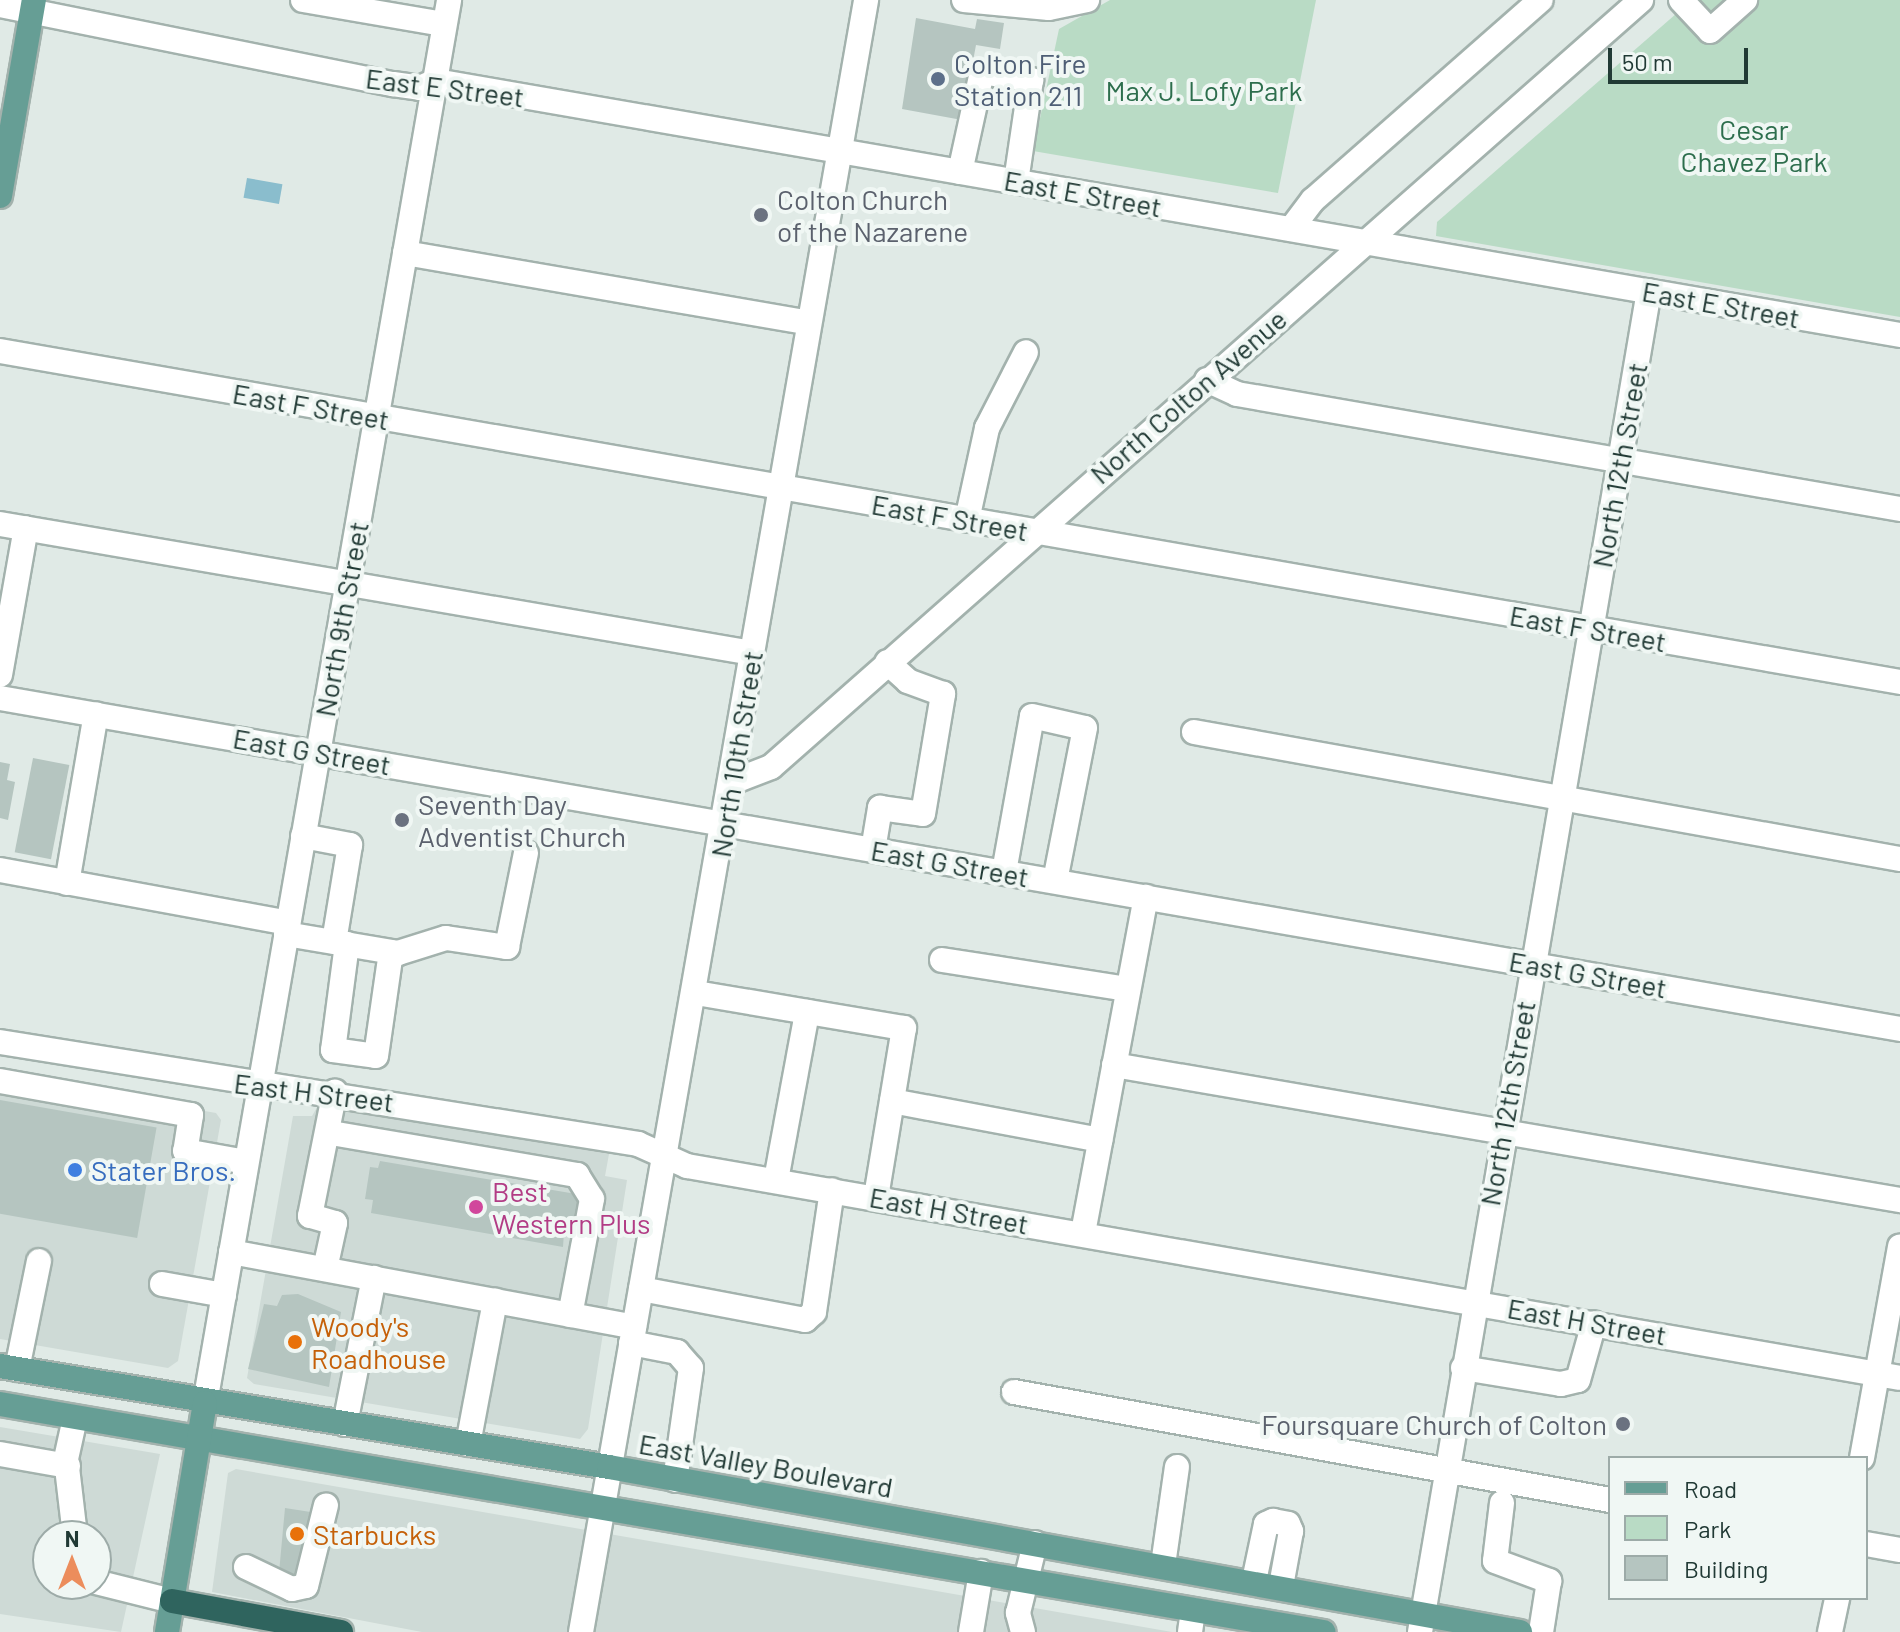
<!DOCTYPE html>
<html>
<head>
<meta charset="utf-8">
<style>
	body { margin:0 }
	#map { position:relative; width:1900px; height:1632px; overflow:hidden; background:#e0eae6; font-family:Barlow,sans-serif }
	div>[style] { position:absolute }
	.built>* { inset:0; background:#cedad6 }
	.green>* { inset:0; background:#b9dbc5 }
	.water>* { inset:0; background:#8abdcd; transform-origin:0 0 }
	.building>* { inset:0; background:#b5c5c0; transform-origin:0 0 }
	.roads { filter:drop-shadow(2px 0 #a3b2ad) drop-shadow(-2px 0 #a3b2ad) drop-shadow(0 2px #a3b2ad) drop-shadow(0 -2px #a3b2ad) }
	.minor>* { height:24px; margin:-12px; padding:0 12px; transform-origin:12px; border-radius:12px; background:#fff }
	.major>* { height:24px; margin:-12px; padding:0 12px; transform-origin:12px; border-radius:12px; background:#669e95 }
	.highway>* { height:24px; margin:-12px; padding:0 12px; transform-origin:12px; border-radius:12px; background:#2f645e }
	.dots>* { width:22px; height:22px; translate:-50% -50%; box-sizing:border-box; border:4px solid #f0f7f4; border-radius:50% }
	span { translate:-50% -50%; white-space:nowrap; text-align:center; line-height:1.15; -webkit-text-stroke:8px #f0f7f4; paint-order:stroke }
	.service-label { font-size:28px; color:#4e5e75 }
	.left { translate:0 -50%; text-align:left }
	.street-label { font-size:28px; color:#213a35 }
	.park-label { font-size:28px; color:#2d6e4d }
	.worship-label { font-size:28px; color:#5b616d }
	.right { translate:-100% -50%; text-align:right }
	.shop-label { font-size:28px; color:#366cbe }
	.hotel-label { font-size:28px; color:#b23c85 }
	.food-label { font-size:28px; color:#c56008 }
	.legend { position:absolute; left:1608px; top:1456px; width:260px; height:144px; box-sizing:border-box; background:#f0f7f4; border:2px solid #9daba8; margin:0; padding:10px 14px; list-style:none; font-size:24px; color:#213a35 }
	.legend li { display:flex; align-items:center; gap:16px; height:40px }
	.legend b { width:40px; border:2px solid #9daba8 }
	.north { position:absolute; left:32px; top:1520px; width:80px; height:80px; box-sizing:border-box; background:#f0f7f4; border:2px solid #9daba8; border-radius:50%; rotate:0deg; font-size:22px; font-weight:700; line-height:32px; text-align:center; color:#213a35 }
	.north::after { content:''; display:block; margin:auto; width:28px; height:36px; background:#ec8d5c; clip-path:polygon(50% 0,100% 100%,50% 72%,0 100%) }
	.scale { position:absolute; left:1608px; top:48px; width:140px; height:36px; box-sizing:border-box; border:4px solid #213a35; border-top:0; padding-left:10px; font-size:24px; line-height:28px; white-space:nowrap; color:#213a35; -webkit-text-stroke:6px #f0f7f4; paint-order:stroke }
</style>
</head>
<body>
<div id="map">
	<div class="built">
		<i style="clip-path:polygon(0 1075px,216px 1113px,221px 1120px,178px 1361px,168px 1368px,0 1339px)"></i>
		<i style="clip-path:polygon(319px 1104px,609px 1154px,605px 1176px,627px 1180px,588px 1429px,580px 1439px,254px 1384px,247px 1378px,293px 1116px,312px 1116px)"></i>
		<i style="clip-path:polygon(evenodd,0 1427px,160px 1454px,121px 1632px,0 1614px,0 1427px,48px 1536px,96px 1536px,96px 1584px,48px 1584px,48px 1536px)"></i>
		<i style="clip-path:polygon(236px 1469px,1172px 1632px,422px 1632px,212px 1592px,228px 1473px)"></i>
	</div>
	<div class="green">
		<i style="clip-path:polygon(1110px 0,1316px 0,1278px 193px,1033px 151px,1059px 29px)"></i>
		<i style="clip-path:polygon(1692px 0,1900px 0,1900px 317px,1436px 236px,1437px 222px)"></i>
	</div>
	<div class="water">
		<i style="left:247px;top:178px;width:36px;height:20px;rotate:10deg"></i>
	</div>
	<div class="building">
		<i style="clip-path:polygon(916px 18px,975px 29px,977px 19px,1004px 23px,1000px 49px,976px 45px,962px 120px,902px 109px)"></i>
		<i style="left:33px;top:758px;width:37px;height:96px;rotate:11deg"></i>
		<i style="clip-path:polygon(0 762px,10px 764px,7px 780px,15px 782px,8px 820px,0 818px)"></i>
		<i style="left:0;top:1100px;width:159px;height:112px;rotate:10deg"></i>
		<i style="clip-path:polygon(380px 1161px,582px 1195px,575px 1234px,564px 1232px,563px 1247px,371px 1213px,373px 1200px,365px 1199px,370px 1167px,378px 1168px)"></i>
		<i style="clip-path:polygon(298px 1294px,341px 1312px,329px 1387px,248px 1369px,264px 1304px,277px 1306px,282px 1295px)"></i>
		<i style="clip-path:polygon(285px 1508px,317px 1513px,306px 1577px,279px 1573px)"></i>
	</div>
	<div class="roads">
		<div class="minor">
			<i style="left:303px;top:0;width:143px;rotate:9.7deg"></i>
			<i style="left:964px;top:0;width:85px;rotate:5.4deg"></i>
			<i style="left:1049px;top:8px;width:39px;rotate:-12deg"></i>
			<i style="left:1681px;top:0;width:42px;rotate:46.9deg"></i>
			<i style="left:1710px;top:31px;width:47px;rotate:-41.5deg"></i>
			<i style="left:0;top:5px;width:401px;rotate:11.4deg"></i>
			<i style="left:393px;top:84px;width:27px;rotate:8deg"></i>
			<i style="left:420px;top:88px;width:17px;rotate:-24deg"></i>
			<i style="left:436px;top:81px;width:1486px;rotate:9.84deg"></i>
			<i style="left:960px;top:172px;width:102px;rotate:-77.6deg"></i>
			<i style="left:982px;top:72px;width:50px;rotate:9.3deg"></i>
			<i style="left:1031px;top:80px;width:102px;rotate:98.4deg"></i>
			<i style="left:1291px;top:229px;width:36px;rotate:-53deg"></i>
			<i style="left:1313px;top:200px;width:303px;rotate:-41.3deg"></i>
			<i style="left:405px;top:253px;width:410px;rotate:9.8deg"></i>
			<i style="left:0;top:351px;width:1929px;rotate:9.88deg"></i>
			<i style="left:1207px;top:380px;width:33px;rotate:25deg"></i>
			<i style="left:1237px;top:394px;width:673px;rotate:9.84deg"></i>
			<i style="left:967px;top:520px;width:94px;rotate:-77.7deg"></i>
			<i style="left:987px;top:428px;width:85px;rotate:-62.8deg"></i>
			<i style="left:0;top:524px;width:763px;rotate:9.73deg"></i>
			<i style="left:0;top:675px;width:149px;rotate:-80deg"></i>
			<i style="left:0;top:698px;width:1929px;rotate:9.88deg"></i>
			<i style="left:1194px;top:732px;width:717px;rotate:10.2deg"></i>
			<i style="left:730px;top:783px;width:44px;rotate:-21.3deg"></i>
			<i style="left:771px;top:767px;width:1160px;rotate:-41.4deg"></i>
			<i style="left:303px;top:836px;width:48px;rotate:10.8deg"></i>
			<i style="left:350px;top:845px;width:98px;rotate:99.4deg"></i>
			<i style="left:873px;top:850px;width:43px;rotate:-80.5deg"></i>
			<i style="left:880px;top:808px;width:43px;rotate:7.9deg"></i>
			<i style="left:923px;top:814px;width:122px;rotate:-80.5deg"></i>
			<i style="left:943px;top:694px;width:37px;rotate:-160deg"></i>
			<i style="left:908px;top:681px;width:28px;rotate:-138deg"></i>
			<i style="left:0;top:870px;width:293px;rotate:10.4deg"></i>
			<i style="left:1004px;top:872px;width:158px;rotate:-79.8deg"></i>
			<i style="left:1032px;top:716px;width:54px;rotate:12.8deg"></i>
			<i style="left:1085px;top:728px;width:156px;rotate:101.1deg"></i>
			<i style="left:67px;top:883px;width:171px;rotate:-80.3deg"></i>
			<i style="left:286px;top:934px;width:114px;rotate:9.6deg"></i>
			<i style="left:398px;top:953px;width:50px;rotate:-17.4deg"></i>
			<i style="left:446px;top:938px;width:62px;rotate:8.4deg"></i>
			<i style="left:507px;top:947px;width:96px;rotate:-78.6deg"></i>
			<i style="left:347px;top:944px;width:107px;rotate:97.5deg"></i>
			<i style="left:333px;top:1050px;width:43px;rotate:7.9deg"></i>
			<i style="left:376px;top:1056px;width:105px;rotate:-81.8deg"></i>
			<i style="left:942px;top:960px;width:188px;rotate:8.9deg"></i>
			<i style="left:696px;top:993px;width:211px;rotate:9.6deg"></i>
			<i style="left:904px;top:1028px;width:171px;rotate:99.4deg"></i>
			<i style="left:0;top:1042px;width:646px;rotate:9.08deg"></i>
			<i style="left:638px;top:1144px;width:54px;rotate:24.2deg"></i>
			<i style="left:687px;top:1166px;width:1231px;rotate:9.91deg"></i>
			<i style="left:1114px;top:1065px;width:798px;rotate:9.75deg"></i>
			<i style="left:0;top:1081px;width:194px;rotate:10.1deg"></i>
			<i style="left:191px;top:1115px;width:36px;rotate:99deg"></i>
			<i style="left:185px;top:1151px;width:62px;rotate:10.2deg"></i>
			<i style="left:892px;top:1101px;width:212px;rotate:10.6deg"></i>
			<i style="left:331px;top:1133px;width:250px;rotate:9.7deg"></i>
			<i style="left:577px;top:1175px;width:28px;rotate:58deg"></i>
			<i style="left:592px;top:1199px;width:118px;rotate:100.7deg"></i>
			<i style="left:776px;top:1180px;width:171px;rotate:-79.5deg"></i>
			<i style="left:1083px;top:1233px;width:342px;rotate:-79.4deg"></i>
			<i style="left:231px;top:1252px;width:410px;rotate:10.5deg"></i>
			<i style="left:325px;top:1269px;width:47px;rotate:-77.7deg"></i>
			<i style="left:335px;top:1223px;width:26px;rotate:-164deg"></i>
			<i style="left:310px;top:1216px;width:127px;rotate:-78.7deg"></i>
			<i style="left:162px;top:1284px;width:63px;rotate:10.1deg"></i>
			<i style="left:641px;top:1289px;width:167px;rotate:10.7deg"></i>
			<i style="left:805px;top:1320px;width:12px;rotate:-42deg"></i>
			<i style="left:814px;top:1312px;width:123px;rotate:-81.6deg"></i>
			<i style="left:631px;top:1343px;width:47px;rotate:11.1deg"></i>
			<i style="left:677px;top:1352px;width:21px;rotate:49deg"></i>
			<i style="left:691px;top:1368px;width:113px;rotate:98.1deg"></i>
			<i style="left:1463px;top:1368px;width:99px;rotate:9.3deg"></i>
			<i style="left:1561px;top:1384px;width:17px;rotate:-13deg"></i>
			<i style="left:1578px;top:1380px;width:59px;rotate:-74.3deg"></i>
			<i style="left:17px;top:1369px;width:110px;rotate:-78.5deg"></i>
			<i style="left:1014px;top:1392px;width:606px;rotate:10.27deg"></i>
			<i style="left:205px;top:1403px;width:1424px;rotate:-80.13deg"></i>
			<i style="left:75px;top:1418px;width:42px;rotate:102.4deg"></i>
			<i style="left:66px;top:1459px;width:78px;rotate:83.3deg"></i>
			<i style="left:345px;top:1424px;width:149px;rotate:-78.8deg"></i>
			<i style="left:468px;top:1444px;width:146px;rotate:-79.3deg"></i>
			<i style="left:0;top:1454px;width:69px;rotate:10deg"></i>
			<i style="left:1862px;top:1458px;width:215px;rotate:-79.8deg"></i>
			<i style="left:1502px;top:1503px;width:58px;rotate:96.9deg"></i>
			<i style="left:1495px;top:1561px;width:58px;rotate:20.3deg"></i>
			<i style="left:1549px;top:1581px;width:52px;rotate:98.9deg"></i>
			<i style="left:1866px;top:1544px;width:35px;rotate:10deg"></i>
			<i style="left:1163px;top:1565px;width:99px;rotate:-81.9deg"></i>
			<i style="left:246px;top:1567px;width:51px;rotate:25.6deg"></i>
			<i style="left:292px;top:1589px;width:14px;rotate:-12deg"></i>
			<i style="left:306px;top:1586px;width:83px;rotate:-76.1deg"></i>
			<i style="left:1254px;top:1581px;width:58px;rotate:-78.1deg"></i>
			<i style="left:1266px;top:1524px;width:8px;rotate:-23deg"></i>
			<i style="left:1273px;top:1521px;width:15px;rotate:11deg"></i>
			<i style="left:1288px;top:1524px;width:8px;rotate:67deg"></i>
			<i style="left:1291px;top:1531px;width:56px;rotate:100.3deg"></i>
			<i style="left:96px;top:1582px;width:78px;rotate:14deg"></i>
			<i style="left:581px;top:1632px;width:1657px;rotate:-80.09deg"></i>
			<i style="left:971px;top:1632px;width:61px;rotate:-80.5deg"></i>
			<i style="left:1023px;top:1632px;width:20px;rotate:-105deg"></i>
			<i style="left:1018px;top:1613px;width:72px;rotate:-76.3deg"></i>
			<i style="left:1190px;top:1632px;width:22px;rotate:-82deg"></i>
			<i style="left:1420px;top:1632px;width:1360px;rotate:-80.31deg"></i>
			<i style="left:1830px;top:1632px;width:35px;rotate:-78deg"></i>
		</div>
		<div class="major">
			<i style="left:0;top:196px;width:199px;rotate:-80.2deg"></i>
			<i style="left:0;top:1366px;width:617px;rotate:9.42deg"></i>
			<i style="left:609px;top:1467px;width:926px;rotate:10.27deg"></i>
			<i style="left:0;top:1404px;width:1343px;rotate:9.78deg"></i>
			<i style="left:167px;top:1632px;width:232px;rotate:-80.6deg"></i>
		</div>
		<div class="highway">
			<i style="left:172px;top:1601px;width:172px;rotate:10.4deg"></i>
		</div>
	</div>
	<div class="dots">
		<i style="left:938px;top:79px;background:#5c6f8a"></i>
		<i style="left:761px;top:215px;background:#6b7280"></i>
		<i style="left:402px;top:820px;background:#6b7280"></i>
		<i style="left:75px;top:1170px;background:#3f7fe0"></i>
		<i style="left:476px;top:1207px;background:#d1479c"></i>
		<i style="left:295px;top:1342px;background:#e8710a"></i>
		<i style="left:1623px;top:1424px;background:#6b7280"></i>
		<i style="left:297px;top:1534px;background:#e8710a"></i>
	</div>
	<div class="service-label">
		<span class="left" style="left:954px;top:79px">Colton Fire<br>Station 211</span>
	</div>
	<div class="street-label">
		<span style="left:445px;top:87px;rotate:7deg">East E Street</span>
		<span style="left:1083px;top:193px;rotate:10deg">East E Street</span>
		<span style="left:1721px;top:304px;rotate:10deg">East E Street</span>
		<span style="left:1188px;top:396px;rotate:-41deg">North Colton Avenue</span>
		<span style="left:311px;top:406px;rotate:10deg">East F Street</span>
		<span style="left:1619px;top:465px;rotate:-80deg">North 12th Street</span>
		<span style="left:950px;top:517px;rotate:10deg">East F Street</span>
		<span style="left:341px;top:619px;rotate:-80deg">North 9th Street</span>
		<span style="left:1588px;top:628px;rotate:10deg">East F Street</span>
		<span style="left:312px;top:751px;rotate:10deg">East G Street</span>
		<span style="left:736px;top:754px;rotate:-81deg">North 10th Street</span>
		<span style="left:950px;top:863px;rotate:10deg">East G Street</span>
		<span style="left:1588px;top:974px;rotate:10deg">East G Street</span>
		<span style="left:314px;top:1092px;rotate:7deg">East H Street</span>
		<span style="left:1507px;top:1103px;rotate:-80deg">North 12th Street</span>
		<span style="left:949px;top:1210px;rotate:10deg">East H Street</span>
		<span style="left:1587px;top:1321px;rotate:10deg">East H Street</span>
		<span style="left:766px;top:1465px;rotate:10deg">East Valley Boulevard</span>
	</div>
	<div class="park-label">
		<span style="left:1204px;top:90px">Max J. Lofy Park</span>
		<span style="left:1754px;top:145px">Cesar<br>Chavez Park</span>
	</div>
	<div class="worship-label">
		<span class="left" style="left:777px;top:215px">Colton Church<br>of the Nazarene</span>
		<span class="left" style="left:418px;top:820px">Seventh Day<br>Adventist Church</span>
		<span class="right" style="left:1607px;top:1424px">Foursquare Church of Colton</span>
	</div>
	<div class="shop-label">
		<span class="left" style="left:91px;top:1170px">Stater Bros.</span>
	</div>
	<div class="hotel-label">
		<span class="left" style="left:492px;top:1207px">Best<br>Western Plus</span>
	</div>
	<div class="food-label">
		<span class="left" style="left:311px;top:1342px">Woody's<br>Roadhouse</span>
		<span class="left" style="left:313px;top:1534px">Starbucks</span>
	</div>
	<ul class="legend">
	<li><b style="height:10px;background:#669e95"></b>Road</li>
	<li><b style="height:22px;background:#b9dbc5"></b>Park</li>
	<li><b style="height:22px;background:#b5c5c0"></b>Building</li>
	</ul>
	<div class="north">N</div>
	<div class="scale">50 m</div>
</div>
</body>
</html>
